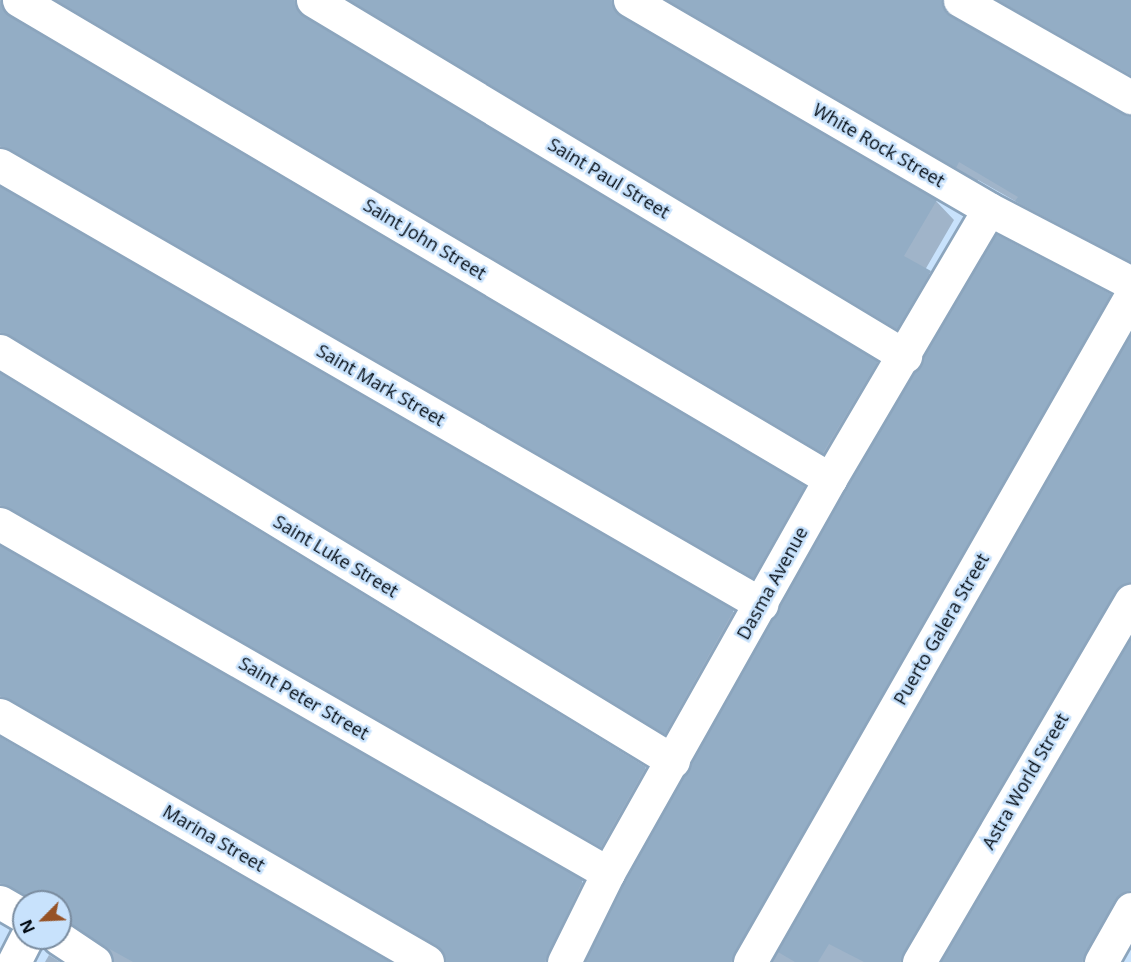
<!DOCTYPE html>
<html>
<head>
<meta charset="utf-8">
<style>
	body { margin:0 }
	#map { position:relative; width:1131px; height:962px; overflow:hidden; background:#c8e2fc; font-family:"Open Sans",sans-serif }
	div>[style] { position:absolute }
	.shadow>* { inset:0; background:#0003 }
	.building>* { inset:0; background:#93adc5 }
	.roads { filter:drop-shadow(2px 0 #8ca5bd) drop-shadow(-2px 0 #8ca5bd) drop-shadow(0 2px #8ca5bd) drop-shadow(0 -2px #8ca5bd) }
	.minor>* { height:33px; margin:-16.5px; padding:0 16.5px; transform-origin:16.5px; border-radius:16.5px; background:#fff }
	span { translate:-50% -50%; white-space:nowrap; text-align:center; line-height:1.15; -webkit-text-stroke:5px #c8e2fc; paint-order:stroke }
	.street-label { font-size:18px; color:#040c14 }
	.north { position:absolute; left:12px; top:890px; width:60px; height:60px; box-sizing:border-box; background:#c8e2fc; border:2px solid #7a8c9f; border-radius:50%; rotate:246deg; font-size:16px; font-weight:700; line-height:24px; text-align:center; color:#040c14 }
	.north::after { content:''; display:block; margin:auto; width:21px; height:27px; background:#965225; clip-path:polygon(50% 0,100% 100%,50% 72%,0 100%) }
</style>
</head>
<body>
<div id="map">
	<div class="shadow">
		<i style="clip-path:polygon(0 0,648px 0,632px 9px,632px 24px,936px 201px,954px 220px,925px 270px,948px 291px,916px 347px,315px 10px,314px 25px,877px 363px,895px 381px,842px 471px,29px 1px,18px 19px,22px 25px,804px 487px,822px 506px,772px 595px,0 182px)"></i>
		<i style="clip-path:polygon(652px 0,1131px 0,1131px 85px,962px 10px,962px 24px,1121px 115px,1131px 115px,1131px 270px,1035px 220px,1020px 204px,978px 180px,975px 185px)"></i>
		<i style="clip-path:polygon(0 186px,734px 612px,752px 630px,684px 752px,2px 361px,1px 376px,645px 768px,664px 787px,620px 865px,2px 534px,2px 545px,582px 882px,601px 900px,573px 962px,447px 962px,29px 717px,2px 725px,2px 739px,387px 962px,113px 962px,90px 941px,60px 926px,60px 902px,24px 902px,0 889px)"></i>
		<i style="clip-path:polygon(1110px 295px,1128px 313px,757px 962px,587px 962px)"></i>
		<i style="clip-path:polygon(1131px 337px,1131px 614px,927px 962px,770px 962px)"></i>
		<i style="clip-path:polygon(1131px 641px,1131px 913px,1104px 962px,942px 962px)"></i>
		<i style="clip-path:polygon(49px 955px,60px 962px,45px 962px)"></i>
	</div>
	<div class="building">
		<i style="clip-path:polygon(0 0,9px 16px,805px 486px,753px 578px,0 146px)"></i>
		<i style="clip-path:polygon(56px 0,294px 0,303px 16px,878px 361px,823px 453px)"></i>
		<i style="clip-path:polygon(349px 0,611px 0,621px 16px,937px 200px,904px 256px,931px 271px,897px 329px)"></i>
		<i style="clip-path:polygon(667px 0,941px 0,951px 16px,1131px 116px,1131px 262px,1015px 201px,1018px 197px,959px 162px,956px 168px)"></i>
		<i style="clip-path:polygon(998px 0,1131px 0,1131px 75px)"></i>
		<i style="clip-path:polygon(0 187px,734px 610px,665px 734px,0 332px)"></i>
		<i style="clip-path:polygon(996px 234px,1111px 294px,731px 962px,585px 962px,625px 882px,846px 488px)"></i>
		<i style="clip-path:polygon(1131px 334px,1131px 582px,1115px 592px,900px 962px,864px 962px,829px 944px,818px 962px,795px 962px,778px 952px)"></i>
		<i style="clip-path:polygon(0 373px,646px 767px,601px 847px,0 505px)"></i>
		<i style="clip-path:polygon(0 546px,583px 880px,545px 962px,446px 962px,436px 946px,0 696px)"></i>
		<i style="clip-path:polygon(1131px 638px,1131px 890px,1115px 900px,1082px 962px,941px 962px)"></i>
		<i style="clip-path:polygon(0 737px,390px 962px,133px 962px,106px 947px,60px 919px,60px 902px,36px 902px,0 883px)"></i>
	</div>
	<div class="roads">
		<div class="minor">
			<i style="left:19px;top:0;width:942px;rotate:30.57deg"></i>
			<i style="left:313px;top:0;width:691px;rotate:31.02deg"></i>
			<i style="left:630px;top:0;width:415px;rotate:30.2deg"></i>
			<i style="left:989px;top:209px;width:160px;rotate:27.5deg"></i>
			<i style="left:960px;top:0;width:197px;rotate:29.6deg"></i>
			<i style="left:0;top:165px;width:879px;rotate:29.98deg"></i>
			<i style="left:0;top:351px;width:788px;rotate:31.35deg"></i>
			<i style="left:0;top:524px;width:701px;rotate:29.86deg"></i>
			<i style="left:0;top:715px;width:493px;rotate:30deg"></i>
			<i style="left:0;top:902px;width:28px;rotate:30deg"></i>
			<i style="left:59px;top:938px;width:43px;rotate:33.7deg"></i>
			<i style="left:14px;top:962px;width:27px;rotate:-63deg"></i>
			<i style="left:564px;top:962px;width:99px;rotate:-63.7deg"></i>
			<i style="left:608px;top:873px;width:452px;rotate:-60.6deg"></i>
			<i style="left:830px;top:479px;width:313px;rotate:-59.5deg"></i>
			<i style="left:750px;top:962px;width:767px;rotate:-60.23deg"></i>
			<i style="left:919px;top:962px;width:419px;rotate:-59.6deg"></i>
			<i style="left:1101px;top:962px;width:61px;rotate:-60.5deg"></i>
		</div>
	</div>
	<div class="street-label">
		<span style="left:879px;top:145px;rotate:30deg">White Rock Street</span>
		<span style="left:609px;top:178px;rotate:31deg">Saint Paul Street</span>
		<span style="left:425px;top:239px;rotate:31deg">Saint John Street</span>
		<span style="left:381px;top:385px;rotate:30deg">Saint Mark Street</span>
		<span style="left:336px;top:556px;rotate:31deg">Saint Luke Street</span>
		<span style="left:772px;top:583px;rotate:-61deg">Dasma Avenue</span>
		<span style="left:941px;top:629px;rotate:-60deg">Puerto Galera Street</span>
		<span style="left:304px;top:698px;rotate:30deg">Saint Peter Street</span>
		<span style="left:1025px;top:781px;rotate:-60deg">Astra World Street</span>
		<span style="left:214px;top:838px;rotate:30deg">Marina Street</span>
	</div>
	<div class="north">N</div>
</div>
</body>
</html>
